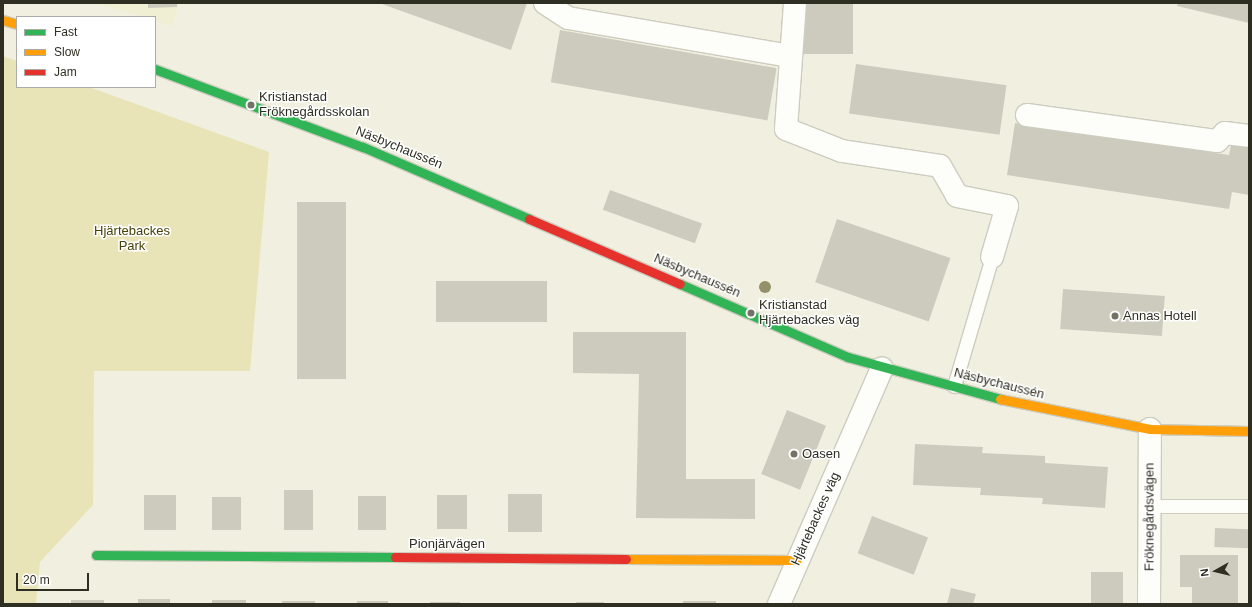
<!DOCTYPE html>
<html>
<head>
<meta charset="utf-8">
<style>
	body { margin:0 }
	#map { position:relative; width:1252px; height:607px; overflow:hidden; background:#f1f0e0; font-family:Arial,sans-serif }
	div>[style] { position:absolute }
	.built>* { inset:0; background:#f0efd4 }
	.green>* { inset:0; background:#e8e4b8 }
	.building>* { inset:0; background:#cccbbe; transform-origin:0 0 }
	.roads { filter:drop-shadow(1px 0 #cdccbf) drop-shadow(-1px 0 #cdccbf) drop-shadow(0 1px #cdccbf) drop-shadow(0 -1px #cdccbf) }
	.lane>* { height:13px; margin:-6.5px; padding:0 6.5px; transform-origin:6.5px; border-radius:6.5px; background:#fdfdfa }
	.street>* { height:22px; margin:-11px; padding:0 11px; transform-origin:11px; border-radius:11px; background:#fdfdfa }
	.fast>* { height:9px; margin:-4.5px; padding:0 4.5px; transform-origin:4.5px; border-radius:4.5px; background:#30b455 }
	.slow>* { height:9px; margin:-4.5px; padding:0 4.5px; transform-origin:4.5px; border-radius:4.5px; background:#ff9f0a }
	.jam>* { height:9px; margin:-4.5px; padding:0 4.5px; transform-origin:4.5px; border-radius:4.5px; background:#e5322d }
	.trees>* { width:12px; height:12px; margin:-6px; border-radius:50%; background:#949069 }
	.dots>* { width:11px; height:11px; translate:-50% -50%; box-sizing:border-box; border:2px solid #fff; border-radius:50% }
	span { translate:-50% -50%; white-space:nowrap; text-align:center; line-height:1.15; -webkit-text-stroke:3px #fff; paint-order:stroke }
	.poi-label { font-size:13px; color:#2f2e23 }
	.left { translate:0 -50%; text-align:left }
	.street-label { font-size:13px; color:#2f2e23 }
	.park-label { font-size:13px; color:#484208 }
	.frame { position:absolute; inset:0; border:4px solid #2f2e23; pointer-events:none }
	.legend { position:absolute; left:16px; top:16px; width:140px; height:72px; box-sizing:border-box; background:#fff; border:1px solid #acaba7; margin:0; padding:5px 7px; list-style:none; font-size:12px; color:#2f2e23 }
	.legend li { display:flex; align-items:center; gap:8px; height:20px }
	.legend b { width:20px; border:1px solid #acaba7 }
	.north { position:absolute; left:1196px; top:551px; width:40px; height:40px; -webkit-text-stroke:3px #fff; paint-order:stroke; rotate:262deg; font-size:11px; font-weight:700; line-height:16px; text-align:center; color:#2f2e23 }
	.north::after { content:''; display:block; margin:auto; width:14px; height:18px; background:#2f2e23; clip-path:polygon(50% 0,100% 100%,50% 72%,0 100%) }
	.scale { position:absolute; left:16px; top:573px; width:73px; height:18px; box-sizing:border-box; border:2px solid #2f2e23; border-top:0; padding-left:5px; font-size:12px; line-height:14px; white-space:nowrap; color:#2f2e23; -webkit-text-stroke:3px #fff; paint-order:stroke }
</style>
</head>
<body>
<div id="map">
	<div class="built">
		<i style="clip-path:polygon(97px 3px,179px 3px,173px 26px,155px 21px,155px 17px,143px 17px)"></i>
	</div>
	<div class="green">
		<i style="clip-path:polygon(3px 56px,17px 61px,17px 87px,89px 87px,269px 152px,250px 371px,94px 371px,93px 505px,40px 562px,36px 604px,3px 604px)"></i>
	</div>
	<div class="building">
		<i style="clip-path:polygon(148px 3px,177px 3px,177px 7px,148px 8px)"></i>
		<i style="clip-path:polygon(379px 3px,527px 3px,511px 50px)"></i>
		<i style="left:803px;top:3px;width:50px;height:51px"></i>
		<i style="clip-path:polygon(1178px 3px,1249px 3px,1249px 23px,1177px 6px)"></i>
		<i style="left:560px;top:30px;width:220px;height:53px;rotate:10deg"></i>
		<i style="left:856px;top:64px;width:152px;height:50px;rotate:8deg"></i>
		<i style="clip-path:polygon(1015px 123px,1229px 155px,1232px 140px,1249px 142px,1249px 195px,1232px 192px,1229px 209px,1007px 175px)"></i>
		<i style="left:610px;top:190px;width:98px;height:21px;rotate:20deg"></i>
		<i style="left:297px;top:202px;width:49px;height:177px"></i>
		<i style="left:837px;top:219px;width:120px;height:67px;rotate:19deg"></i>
		<i style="left:436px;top:281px;width:111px;height:41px"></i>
		<i style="left:1063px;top:289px;width:102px;height:40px;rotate:4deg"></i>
		<i style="clip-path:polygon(573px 332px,686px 332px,686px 479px,755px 479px,755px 519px,636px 518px,639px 374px,573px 373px)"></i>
		<i style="left:787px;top:410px;width:42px;height:69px;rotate:22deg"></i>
		<i style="clip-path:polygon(915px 444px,983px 447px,982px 453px,1045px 456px,1045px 463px,1108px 467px,1105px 508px,1042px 504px,1043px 498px,980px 495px,981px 488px,913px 485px)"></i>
		<i style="left:284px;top:490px;width:29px;height:40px"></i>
		<i style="left:508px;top:494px;width:34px;height:38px"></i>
		<i style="left:144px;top:495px;width:32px;height:35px"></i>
		<i style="left:437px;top:495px;width:30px;height:34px"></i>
		<i style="left:358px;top:496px;width:28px;height:34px"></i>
		<i style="left:212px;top:497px;width:29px;height:33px"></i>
		<i style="left:872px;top:516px;width:60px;height:40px;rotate:21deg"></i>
		<i style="left:1215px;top:528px;width:34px;height:19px;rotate:2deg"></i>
		<i style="clip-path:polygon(1180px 555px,1238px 555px,1238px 604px,1192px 604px,1192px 587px,1180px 587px)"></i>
		<i style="left:1123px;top:572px;width:32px;height:32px;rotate:90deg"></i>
		<i style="clip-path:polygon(951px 588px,976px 594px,973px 604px,947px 604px)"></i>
		<i style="left:138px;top:599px;width:32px;height:5px"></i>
		<i style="left:71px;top:600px;width:33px;height:4px"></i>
		<i style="left:212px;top:600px;width:34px;height:4px"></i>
		<i style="left:282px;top:601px;width:33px;height:3px"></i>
		<i style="left:357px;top:601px;width:31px;height:3px"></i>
		<i style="left:683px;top:601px;width:33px;height:3px"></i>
		<i style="left:430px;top:602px;width:30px;height:2px"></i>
		<i style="left:576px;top:602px;width:28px;height:2px"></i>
	</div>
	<div class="roads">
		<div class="lane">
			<i style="left:954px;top:386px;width:134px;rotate:-73.6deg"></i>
			<i style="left:1150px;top:506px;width:99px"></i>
		</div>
		<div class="street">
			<i style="left:545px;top:3px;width:27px;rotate:33deg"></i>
			<i style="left:568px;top:18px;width:226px;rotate:9.7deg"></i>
			<i style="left:795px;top:3px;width:126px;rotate:94.1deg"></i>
			<i style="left:786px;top:129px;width:60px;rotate:21.4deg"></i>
			<i style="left:842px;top:151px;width:99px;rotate:8.7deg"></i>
			<i style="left:940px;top:166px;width:34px;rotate:60deg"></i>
			<i style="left:957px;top:196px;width:51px;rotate:11.3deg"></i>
			<i style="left:1007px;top:206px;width:53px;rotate:106.4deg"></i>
			<i style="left:1027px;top:115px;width:192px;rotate:7.8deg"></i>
			<i style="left:1217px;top:141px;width:11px;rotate:-45deg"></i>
			<i style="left:1225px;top:133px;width:24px;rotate:7deg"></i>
			<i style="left:779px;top:604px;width:257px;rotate:-66.4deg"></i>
			<i style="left:1149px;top:604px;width:175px;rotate:-89.7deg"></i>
		</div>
		<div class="fast">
			<i style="left:155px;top:69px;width:222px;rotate:20.6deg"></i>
			<i style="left:363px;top:147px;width:181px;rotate:23.4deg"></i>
			<i style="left:680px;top:284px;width:183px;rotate:23.5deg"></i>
			<i style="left:848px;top:357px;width:158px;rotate:15.4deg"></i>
			<i style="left:96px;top:555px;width:299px;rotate:0.4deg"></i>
		</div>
		<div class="slow">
			<i style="left:3px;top:20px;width:15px;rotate:16deg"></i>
			<i style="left:1000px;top:399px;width:153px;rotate:11.3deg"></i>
			<i style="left:1150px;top:429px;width:99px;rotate:1.2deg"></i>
			<i style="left:626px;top:559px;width:171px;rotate:0.3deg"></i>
		</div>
		<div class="jam">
			<i style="left:529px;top:219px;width:164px;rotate:23.3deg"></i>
			<i style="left:395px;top:557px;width:231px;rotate:0.5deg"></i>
		</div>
	</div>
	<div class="trees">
		<i style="left:765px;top:287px"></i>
	</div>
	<div class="dots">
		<i style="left:251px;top:105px;background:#737265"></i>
		<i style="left:751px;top:313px;background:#737265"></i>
		<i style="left:1115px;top:316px;background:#737265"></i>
		<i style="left:794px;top:454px;background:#737265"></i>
	</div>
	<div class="poi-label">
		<span class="left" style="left:259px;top:105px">Kristianstad<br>Fröknegårdsskolan</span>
		<span class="left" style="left:759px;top:313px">Kristianstad<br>Hjärtebackes väg</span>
		<span class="left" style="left:1123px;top:316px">Annas Hotell</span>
		<span class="left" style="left:802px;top:454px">Oasen</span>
	</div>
	<div class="street-label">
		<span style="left:399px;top:148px;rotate:22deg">Näsbychaussén</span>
		<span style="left:697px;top:276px;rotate:23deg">Näsbychaussén</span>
		<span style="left:999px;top:384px;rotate:14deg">Näsbychaussén</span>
		<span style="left:1150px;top:517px;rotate:-90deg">Fröknegårdsvägen</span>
		<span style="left:816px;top:519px;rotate:-66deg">Hjärtebackes väg</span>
		<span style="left:447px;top:544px">Pionjärvägen</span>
	</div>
	<div class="park-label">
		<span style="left:132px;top:239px">Hjärtebackes<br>Park</span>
	</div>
	<div class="frame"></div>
	<ul class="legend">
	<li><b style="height:5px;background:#30b455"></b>Fast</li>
	<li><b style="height:5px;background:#ff9f0a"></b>Slow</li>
	<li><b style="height:5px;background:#e5322d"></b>Jam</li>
	</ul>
	<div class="north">N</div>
	<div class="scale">20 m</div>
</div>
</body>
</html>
